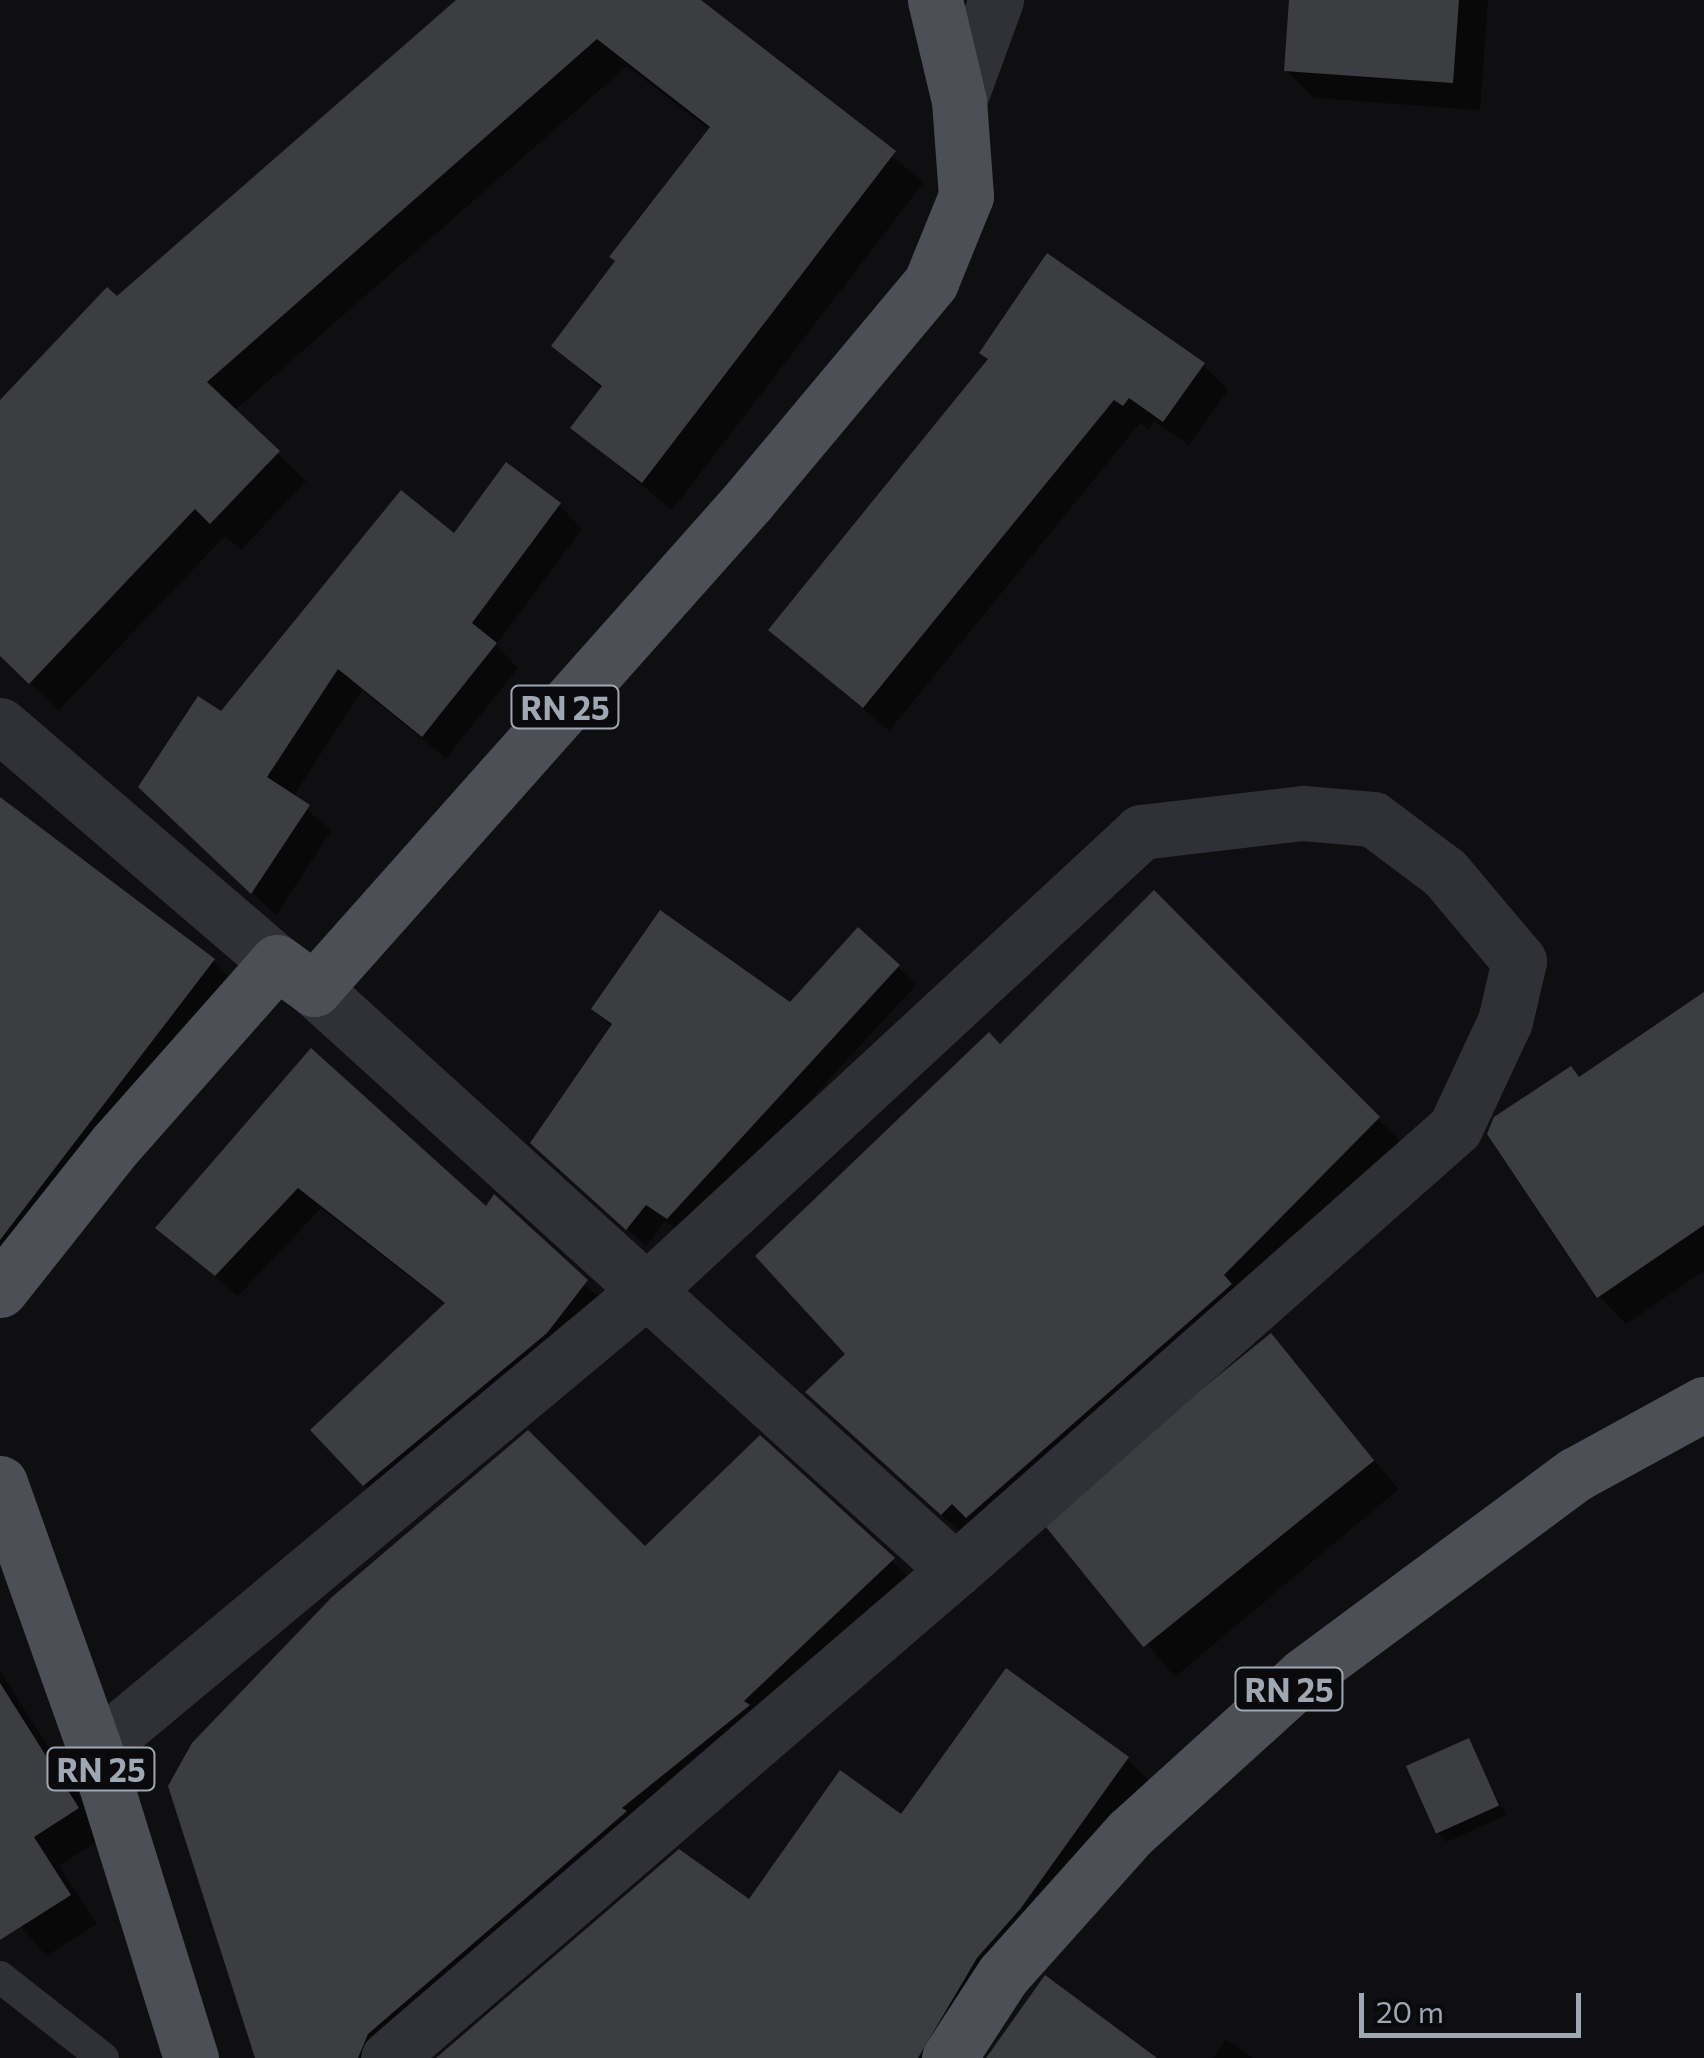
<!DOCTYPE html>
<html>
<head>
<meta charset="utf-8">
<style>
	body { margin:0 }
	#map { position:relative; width:1704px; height:2058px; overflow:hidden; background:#0f0f11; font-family:Commissioner,sans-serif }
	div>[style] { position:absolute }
	.shadow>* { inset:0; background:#0007; transform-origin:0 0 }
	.building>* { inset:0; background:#3b3d41; transform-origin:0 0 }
	.service>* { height:32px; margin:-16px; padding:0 16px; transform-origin:16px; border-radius:16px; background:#303136 }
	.minor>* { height:55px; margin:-27.5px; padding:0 27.5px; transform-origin:27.5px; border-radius:27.5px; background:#303136 }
	.primary>* { height:55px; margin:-27.5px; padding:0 27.5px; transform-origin:27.5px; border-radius:27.5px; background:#4c4f55 }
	span { translate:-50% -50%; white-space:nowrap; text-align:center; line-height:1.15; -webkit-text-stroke:8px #0a0a0c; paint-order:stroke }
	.shield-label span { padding:2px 8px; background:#0a0a0c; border:2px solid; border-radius:8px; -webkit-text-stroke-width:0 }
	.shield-label { font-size:32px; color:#9fa7b3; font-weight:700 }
	.scale { position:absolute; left:1359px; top:1993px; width:222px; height:45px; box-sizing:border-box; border:5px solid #9fa7b3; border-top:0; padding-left:12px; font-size:30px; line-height:35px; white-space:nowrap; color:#9fa7b3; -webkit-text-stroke:8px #0a0a0c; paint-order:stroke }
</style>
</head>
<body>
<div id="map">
	<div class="shadow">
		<i style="clip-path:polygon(460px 0,697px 0,924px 182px,672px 510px,573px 428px,603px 390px,554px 346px,710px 130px,627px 66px,234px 411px,306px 481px,241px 550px,225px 536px,59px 710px,0 654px,0 403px)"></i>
		<i style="clip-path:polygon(1292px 0,1488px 0,1480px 110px,1314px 98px,1287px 71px)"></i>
		<i style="clip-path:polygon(991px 361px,1203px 365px,1228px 390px,1189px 445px,1154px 421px,1149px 429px,1140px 423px,889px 731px,771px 630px)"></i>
		<i style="clip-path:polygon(559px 505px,582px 529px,496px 645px,518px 668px,446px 758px,362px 690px,293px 797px,331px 831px,276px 915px,173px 818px,222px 714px,454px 537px)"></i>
		<i style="clip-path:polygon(0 800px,213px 961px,244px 992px,0 1318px)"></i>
		<i style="clip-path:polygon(1154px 894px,1404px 1145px,968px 1539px,834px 1418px,848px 1354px,1000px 1047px)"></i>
		<i style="clip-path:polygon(898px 967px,916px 985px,686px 1235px,665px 1221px,646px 1246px,551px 1160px,612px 1027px,594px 1009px,790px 1005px)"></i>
		<i style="clip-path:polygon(1704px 995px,1704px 1271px,1626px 1324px,1599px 1296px,1571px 1069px,1581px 1079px)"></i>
		<i style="clip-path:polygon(311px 1052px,486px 1210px,608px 1303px,387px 1506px,365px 1484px,446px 1305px,321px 1208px,238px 1296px,159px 1227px)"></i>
		<i style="left:1270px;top:1336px;width:200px;height:292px;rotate:50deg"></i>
		<i style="clip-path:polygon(760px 1439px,922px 1589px,403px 2058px,258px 2058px,645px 1549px)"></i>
		<i style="clip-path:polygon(0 1671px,105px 1836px,59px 1866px,97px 1924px,46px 1956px,0 1901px)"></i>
		<i style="clip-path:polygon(1468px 1741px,1506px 1815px,1447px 1842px,1438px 1833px)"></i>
		<i style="clip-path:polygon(1127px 1759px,1160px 1791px,966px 2058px,440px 2058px,749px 1903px,901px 1817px)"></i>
		<i style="clip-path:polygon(1226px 2039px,1253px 2058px,1213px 2058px)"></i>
	</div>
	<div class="building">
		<i style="clip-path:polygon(456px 0,701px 0,896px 151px,642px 483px,570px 428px,602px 386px,551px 346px,615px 261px,609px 257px,710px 127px,597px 39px,207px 382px,280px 451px,210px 524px,195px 509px,29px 684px,0 656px,0 400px,107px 287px,117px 296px)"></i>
		<i style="clip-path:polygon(1289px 0,1459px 0,1453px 83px,1284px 71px)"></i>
		<i style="clip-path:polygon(1047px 253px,1205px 363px,1163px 422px,1129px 398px,1123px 406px,1114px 400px,863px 708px,768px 630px,988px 359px,979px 353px)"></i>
		<i style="clip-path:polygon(506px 462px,561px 503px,472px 623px,497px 643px,422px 737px,338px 669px,267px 777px,310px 805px,251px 894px,138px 787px,198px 696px,221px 711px,401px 490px,454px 533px)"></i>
		<i style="clip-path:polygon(0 797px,215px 959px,0 1240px)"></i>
		<i style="clip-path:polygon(1154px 890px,1380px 1117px,1224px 1275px,1232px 1284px,966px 1518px,952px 1504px,941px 1515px,805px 1392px,845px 1354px,755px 1256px,989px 1032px,1000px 1044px)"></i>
		<i style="clip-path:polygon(660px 910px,790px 1002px,858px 927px,900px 965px,667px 1219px,646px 1205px,626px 1230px,530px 1143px,612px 1024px,591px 1009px)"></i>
		<i style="clip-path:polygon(1704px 992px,1704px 1225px,1597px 1298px,1487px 1134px,1494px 1117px,1571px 1066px,1579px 1077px)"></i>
		<i style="clip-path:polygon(311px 1048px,486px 1206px,494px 1194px,588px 1280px,547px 1333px,363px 1486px,310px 1430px,445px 1303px,298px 1188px,215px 1276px,155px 1228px)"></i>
		<i style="left:1271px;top:1333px;width:164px;height:297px;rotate:51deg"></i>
		<i style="clip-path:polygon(528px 1430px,645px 1546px,760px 1435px,895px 1558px,744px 1701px,750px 1705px,622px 1808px,627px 1811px,368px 2034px,358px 2058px,255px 2058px,168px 1786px,192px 1743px,332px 1597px)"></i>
		<i style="clip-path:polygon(1006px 1668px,1129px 1757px,1021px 1908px,977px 1958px,918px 2058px,436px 2058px,679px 1849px,749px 1899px,840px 1770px,901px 1814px)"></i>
		<i style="clip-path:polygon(0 1683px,79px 1808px,34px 1837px,71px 1895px,0 1940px)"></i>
		<i style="left:1469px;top:1738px;width:74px;height:69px;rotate:66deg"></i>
		<i style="clip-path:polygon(1045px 1975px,1157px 2058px,986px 2058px)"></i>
	</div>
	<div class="service">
		<i style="left:0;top:1977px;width:131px;rotate:38.2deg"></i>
	</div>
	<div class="minor">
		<i style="left:959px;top:101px;width:108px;rotate:-69.9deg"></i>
		<i style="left:0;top:725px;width:365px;rotate:40.6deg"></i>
		<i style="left:314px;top:989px;width:865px;rotate:42.19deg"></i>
		<i style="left:95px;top:1750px;width:719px;rotate:-39.81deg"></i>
		<i style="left:647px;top:1290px;width:674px;rotate:-42.83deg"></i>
		<i style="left:1141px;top:832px;width:163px;rotate:-6.7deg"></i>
		<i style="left:1303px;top:813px;width:70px;rotate:4.9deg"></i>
		<i style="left:1373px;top:819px;width:90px;rotate:36.9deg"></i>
		<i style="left:1445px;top:873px;width:115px;rotate:49.9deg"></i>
		<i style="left:1519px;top:961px;width:62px;rotate:103.1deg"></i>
		<i style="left:1505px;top:1021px;width:118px;rotate:115deg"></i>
		<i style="left:1455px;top:1128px;width:667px;rotate:138.52deg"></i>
		<i style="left:955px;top:1570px;width:748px;rotate:139.28deg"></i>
	</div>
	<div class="primary">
		<i style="left:0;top:1290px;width:185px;rotate:-51.6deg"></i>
		<i style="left:115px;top:1145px;width:244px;rotate:-48.5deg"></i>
		<i style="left:277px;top:962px;width:46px;rotate:36.1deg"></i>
		<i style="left:314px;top:989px;width:654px;rotate:-48.34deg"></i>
		<i style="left:749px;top:500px;width:284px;rotate:-50.1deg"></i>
		<i style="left:931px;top:282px;width:93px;rotate:-67.9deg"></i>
		<i style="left:966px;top:196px;width:95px;rotate:-94.2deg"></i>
		<i style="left:959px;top:101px;width:104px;rotate:-103.4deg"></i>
		<i style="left:0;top:1483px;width:283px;rotate:70.4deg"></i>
		<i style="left:95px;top:1750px;width:323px;rotate:72.7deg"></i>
		<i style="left:949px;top:2058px;width:99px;rotate:-57deg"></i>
		<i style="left:1003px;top:1975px;width:191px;rotate:-48.2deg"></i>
		<i style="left:1130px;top:1833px;width:235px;rotate:-42.2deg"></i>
		<i style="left:1304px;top:1675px;width:338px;rotate:-36.5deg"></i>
		<i style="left:1576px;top:1474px;width:146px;rotate:-28.7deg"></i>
	</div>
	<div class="shield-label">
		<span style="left:565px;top:707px">RN 25</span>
		<span style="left:1289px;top:1689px">RN 25</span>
		<span style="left:101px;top:1769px">RN 25</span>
	</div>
	<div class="scale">20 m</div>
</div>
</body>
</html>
